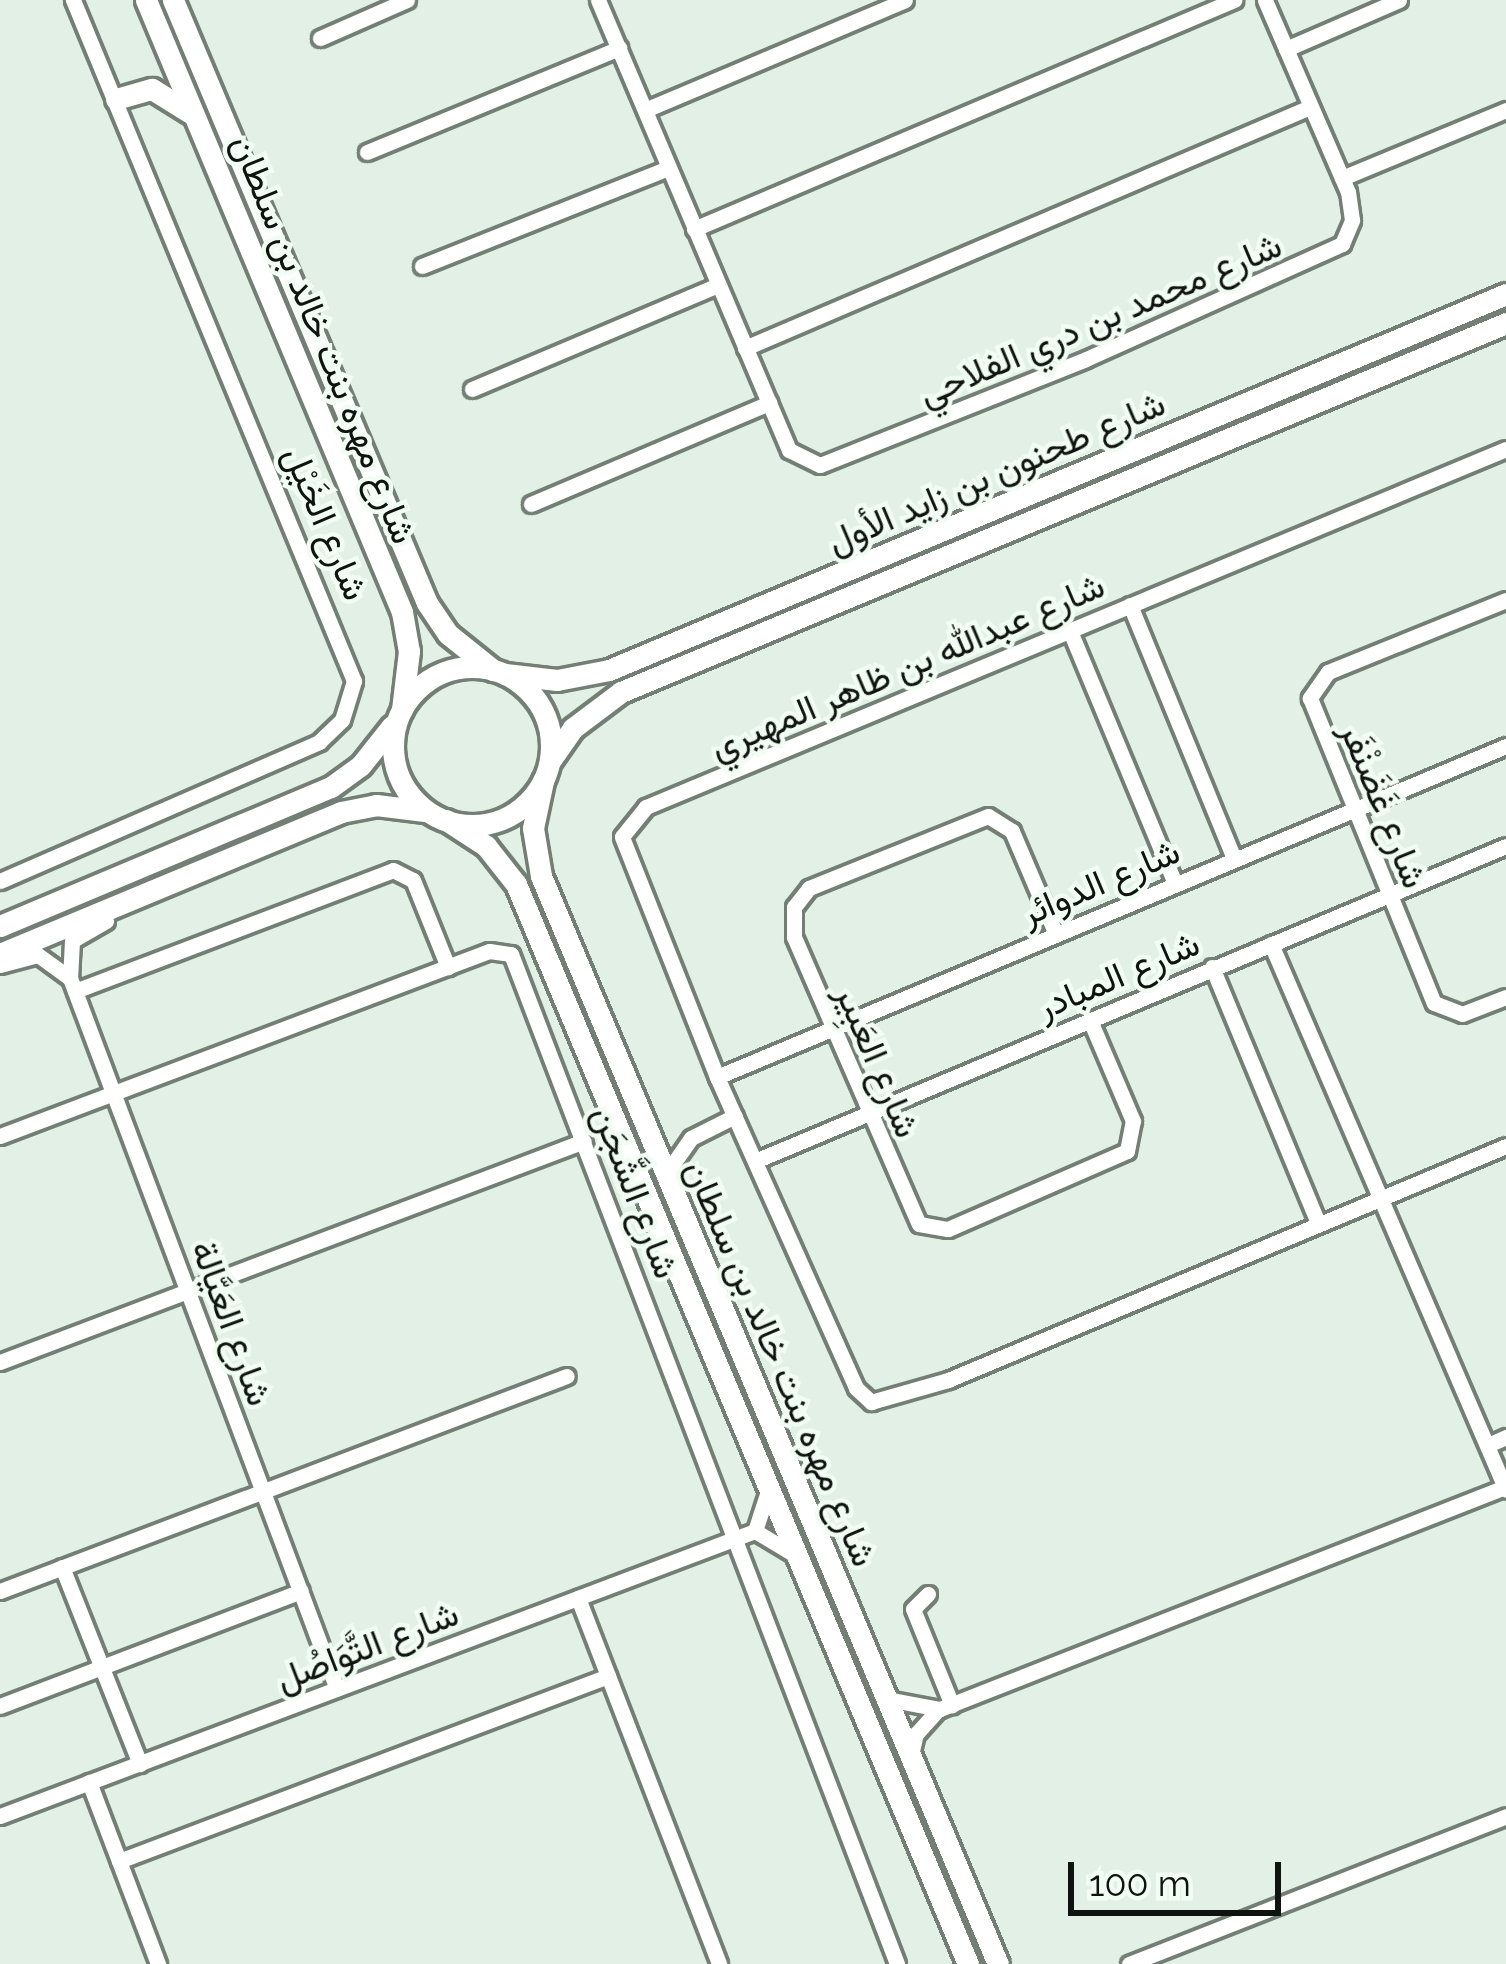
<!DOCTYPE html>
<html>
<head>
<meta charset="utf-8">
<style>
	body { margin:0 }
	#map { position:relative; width:1506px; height:1964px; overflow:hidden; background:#e3f0e5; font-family:Raleway,Vazirmatn,sans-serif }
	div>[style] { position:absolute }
	.roads { filter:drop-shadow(3px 0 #737f75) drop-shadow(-3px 0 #737f75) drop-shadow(0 3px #737f75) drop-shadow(0 -3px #737f75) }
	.minor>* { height:15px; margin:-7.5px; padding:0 7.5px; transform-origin:7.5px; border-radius:7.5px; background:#fff }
	.tertiary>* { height:21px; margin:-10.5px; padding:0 10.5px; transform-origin:10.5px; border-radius:10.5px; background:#fff }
	.tertiary>.ring { margin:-10.5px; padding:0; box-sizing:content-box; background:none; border:21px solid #fff; border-radius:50% }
	span { translate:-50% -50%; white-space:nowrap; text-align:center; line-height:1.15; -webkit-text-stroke:9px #f1fdf2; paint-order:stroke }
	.street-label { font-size:36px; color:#0e130f }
	.scale { position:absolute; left:1068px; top:1862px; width:213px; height:54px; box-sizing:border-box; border:6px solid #0e130f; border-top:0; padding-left:15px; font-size:36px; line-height:42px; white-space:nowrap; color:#0e130f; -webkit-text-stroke:9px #f1fdf2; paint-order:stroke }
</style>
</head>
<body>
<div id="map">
	<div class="roads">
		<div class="minor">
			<i style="left:598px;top:0;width:489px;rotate:67deg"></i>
			<i style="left:789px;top:450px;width:34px;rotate:26deg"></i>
			<i style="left:820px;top:465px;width:286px;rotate:-21.7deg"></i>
			<i style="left:1086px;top:359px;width:281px;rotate:-24.2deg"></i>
			<i style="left:1342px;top:244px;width:26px;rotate:-67deg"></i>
			<i style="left:1352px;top:220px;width:28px;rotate:-98deg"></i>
			<i style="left:1348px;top:192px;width:209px;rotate:-113.4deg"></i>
			<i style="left:320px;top:38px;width:95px;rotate:-23.6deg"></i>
			<i style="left:1286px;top:49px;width:123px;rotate:-23.4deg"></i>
			<i style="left:645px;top:110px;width:282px;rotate:-22.9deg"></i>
			<i style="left:367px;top:152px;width:273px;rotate:-22.4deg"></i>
			<i style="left:1342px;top:178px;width:178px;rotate:-22.5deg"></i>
			<i style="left:694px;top:229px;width:587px;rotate:-22.98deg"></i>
			<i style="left:422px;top:266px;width:265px;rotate:-21.7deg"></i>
			<i style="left:745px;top:348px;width:614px;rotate:-23.1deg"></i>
			<i style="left:472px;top:389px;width:267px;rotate:-22.9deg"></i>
			<i style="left:1506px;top:449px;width:932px;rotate:157.4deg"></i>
			<i style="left:646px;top:807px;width:38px;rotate:129deg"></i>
			<i style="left:622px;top:837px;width:258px;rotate:68.4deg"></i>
			<i style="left:717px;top:1077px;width:341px;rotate:65.9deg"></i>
			<i style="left:856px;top:1388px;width:21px;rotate:43deg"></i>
			<i style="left:871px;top:1402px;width:80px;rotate:-15.9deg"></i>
			<i style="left:948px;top:1380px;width:605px;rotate:-22.75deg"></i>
			<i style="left:531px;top:504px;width:259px;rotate:-23deg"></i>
			<i style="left:1506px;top:600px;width:192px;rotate:158deg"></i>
			<i style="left:1328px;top:672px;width:32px;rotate:125deg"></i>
			<i style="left:1310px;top:698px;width:329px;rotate:67.9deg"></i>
			<i style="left:1434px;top:1003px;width:30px;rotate:21deg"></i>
			<i style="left:1462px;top:1014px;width:47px;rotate:-21.1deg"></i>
			<i style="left:1130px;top:605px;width:274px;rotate:67.7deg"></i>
			<i style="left:1070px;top:631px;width:273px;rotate:67.4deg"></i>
			<i style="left:0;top:881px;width:348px;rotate:-23.5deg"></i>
			<i style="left:319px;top:742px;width:32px;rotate:-44deg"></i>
			<i style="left:342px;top:720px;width:41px;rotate:-72.9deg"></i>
			<i style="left:354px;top:681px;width:737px;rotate:-112.42deg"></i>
			<i style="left:106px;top:921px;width:39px;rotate:150deg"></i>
			<i style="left:72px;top:941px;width:37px;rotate:93deg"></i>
			<i style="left:70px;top:978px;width:759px;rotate:69.42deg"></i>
			<i style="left:1055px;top:932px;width:110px;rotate:-113.1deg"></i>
			<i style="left:1012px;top:831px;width:28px;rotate:-148deg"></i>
			<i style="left:988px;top:816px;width:193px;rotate:158.1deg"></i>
			<i style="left:809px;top:888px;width:24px;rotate:128deg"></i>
			<i style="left:794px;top:907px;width:30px;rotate:90deg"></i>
			<i style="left:794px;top:937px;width:313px;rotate:66.5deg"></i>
			<i style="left:919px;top:1224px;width:29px;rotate:10deg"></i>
			<i style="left:948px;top:1229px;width:195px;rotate:-23.5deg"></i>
			<i style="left:1127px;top:1151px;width:31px;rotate:-79deg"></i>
			<i style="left:1133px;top:1121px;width:110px;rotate:-113.1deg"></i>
			<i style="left:1271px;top:944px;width:594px;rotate:66.71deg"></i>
			<i style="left:0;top:965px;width:39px;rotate:-15deg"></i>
			<i style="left:38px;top:955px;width:39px;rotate:36deg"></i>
			<i style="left:1212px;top:967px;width:277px;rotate:67.5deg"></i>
			<i style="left:75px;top:991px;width:340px;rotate:-20.8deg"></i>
			<i style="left:393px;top:870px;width:22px;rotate:27deg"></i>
			<i style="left:413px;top:880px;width:94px;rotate:68.1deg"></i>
			<i style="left:717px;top:1077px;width:856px;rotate:-22.76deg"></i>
			<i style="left:0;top:1136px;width:523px;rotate:-20.72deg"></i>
			<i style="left:489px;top:951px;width:22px;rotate:8deg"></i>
			<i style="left:511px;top:954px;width:1081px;rotate:69.08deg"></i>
			<i style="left:755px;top:1161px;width:814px;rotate:-22.76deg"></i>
			<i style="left:666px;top:1174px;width:44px;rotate:-55.2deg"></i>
			<i style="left:691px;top:1138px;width:49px;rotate:-26.6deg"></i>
			<i style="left:0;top:1362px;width:624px;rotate:-20.73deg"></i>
			<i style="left:1488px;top:1445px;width:20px;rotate:-24deg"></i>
			<i style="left:755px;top:1531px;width:45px;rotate:-72deg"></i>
			<i style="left:62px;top:1567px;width:212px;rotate:68.4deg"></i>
			<i style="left:0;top:1591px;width:606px;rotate:-20.77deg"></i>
			<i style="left:928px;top:1594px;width:21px;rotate:135deg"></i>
			<i style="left:913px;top:1609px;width:104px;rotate:67.9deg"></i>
			<i style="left:578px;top:1598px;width:392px;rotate:68.9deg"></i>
			<i style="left:887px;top:1699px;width:54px;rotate:10.7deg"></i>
			<i style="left:940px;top:1709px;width:607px;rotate:-21.45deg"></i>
			<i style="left:0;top:1706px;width:322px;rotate:-20.9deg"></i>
			<i style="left:911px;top:1755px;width:22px;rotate:-77deg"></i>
			<i style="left:916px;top:1734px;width:31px;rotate:-48deg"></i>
			<i style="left:89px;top:1782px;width:195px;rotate:69.2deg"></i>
			<i style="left:0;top:1816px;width:807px;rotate:-20.68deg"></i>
			<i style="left:755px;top:1531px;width:47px;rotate:31deg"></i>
			<i style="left:119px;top:1861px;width:523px;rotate:-20.72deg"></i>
			<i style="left:1129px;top:1964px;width:405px;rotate:-21.4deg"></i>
		</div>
		<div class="tertiary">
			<i style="left:146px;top:0;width:663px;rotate:67.3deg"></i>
			<i style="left:402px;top:612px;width:40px;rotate:80deg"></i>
			<i style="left:409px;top:651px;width:59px;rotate:96.8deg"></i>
			<i style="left:173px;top:0;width:654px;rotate:67.16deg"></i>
			<i style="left:427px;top:603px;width:37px;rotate:56deg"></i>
			<i style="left:448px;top:634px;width:58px;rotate:38.7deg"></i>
			<i style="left:116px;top:99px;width:37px;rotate:-16deg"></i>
			<i style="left:152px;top:89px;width:44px;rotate:31.9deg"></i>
			<i class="ring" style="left:393px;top:667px;width:137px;height:137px"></i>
			<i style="left:505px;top:674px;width:52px;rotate:6.6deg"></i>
			<i style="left:557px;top:680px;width:53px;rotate:-10.9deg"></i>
			<i style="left:609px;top:670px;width:973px;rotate:-22.74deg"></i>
			<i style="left:550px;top:761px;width:40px;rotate:-55.1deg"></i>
			<i style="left:573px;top:728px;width:60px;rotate:-36.9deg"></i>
			<i style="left:621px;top:692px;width:959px;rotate:-22.63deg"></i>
			<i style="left:543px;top:781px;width:48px;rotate:102deg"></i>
			<i style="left:533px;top:828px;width:49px;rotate:80.5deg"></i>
			<i style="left:541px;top:876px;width:1180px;rotate:67.22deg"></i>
			<i style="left:446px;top:820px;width:48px;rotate:33deg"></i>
			<i style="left:486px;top:846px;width:48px;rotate:51.7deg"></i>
			<i style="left:516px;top:884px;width:1171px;rotate:67.29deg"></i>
			<i style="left:0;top:926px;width:359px;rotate:-22.8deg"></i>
			<i style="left:331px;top:787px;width:37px;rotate:-36deg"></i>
			<i style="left:361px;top:765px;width:50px;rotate:-51.5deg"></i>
			<i style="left:0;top:954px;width:369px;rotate:-22.6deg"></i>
			<i style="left:341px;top:812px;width:36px;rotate:-11deg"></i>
			<i style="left:376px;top:805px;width:49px;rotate:7deg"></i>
		</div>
	</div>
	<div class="street-label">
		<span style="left:1100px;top:319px;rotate:-23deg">شارع محمد بن دري الفلاحي</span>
		<span style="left:324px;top:339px;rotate:68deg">شارع مهره بنت خالد بن سلطان</span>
		<span style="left:996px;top:472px;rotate:-23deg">شارع طحنون بن زايد الأول</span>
		<span style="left:326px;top:523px;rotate:67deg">شارع الخَيْل</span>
		<span style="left:907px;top:666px;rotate:-23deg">شارع عبدالله بن ظاهر المهيري</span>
		<span style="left:1384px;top:805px;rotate:68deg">شارع غَضَنْفَر</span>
		<span style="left:1100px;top:882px;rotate:-23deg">شارع الدوائر</span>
		<span style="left:1118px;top:975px;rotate:-23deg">شارع المبادر</span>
		<span style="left:878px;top:1061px;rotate:67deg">شارع العَبِير</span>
		<span style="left:636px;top:1192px;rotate:69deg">شارع الشَّجَن</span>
		<span style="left:232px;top:1323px;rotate:70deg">شارع العَيَّالة</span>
		<span style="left:781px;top:1363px;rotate:67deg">شارع مهره بنت خالد بن سلطان</span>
		<span style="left:367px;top:1646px;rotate:-21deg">شارع التَّوَاصُل</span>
	</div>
	<div class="scale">100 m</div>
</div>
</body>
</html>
